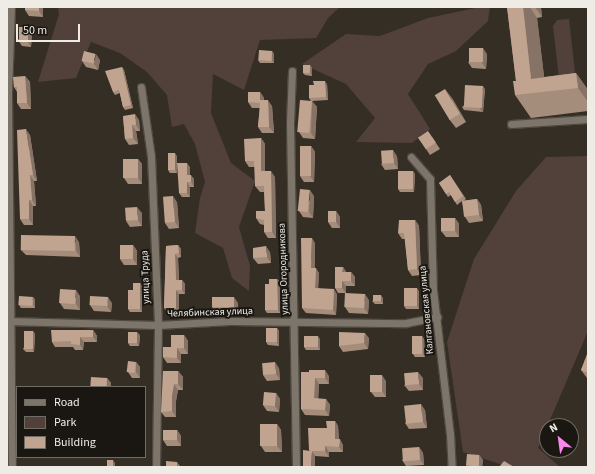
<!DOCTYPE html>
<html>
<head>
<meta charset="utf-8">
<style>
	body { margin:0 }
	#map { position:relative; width:595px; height:474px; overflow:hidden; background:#352e24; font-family:"Source Sans 3",sans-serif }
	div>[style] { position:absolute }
	.green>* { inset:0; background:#52403b }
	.roads { filter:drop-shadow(1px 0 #4f4941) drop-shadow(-1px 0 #4f4941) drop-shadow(0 1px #4f4941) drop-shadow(0 -1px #4f4941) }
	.minor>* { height:7px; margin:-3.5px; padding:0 3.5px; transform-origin:3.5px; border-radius:3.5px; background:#7d756a }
	.wall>* { inset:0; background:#a58d7c }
	.shaded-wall>* { inset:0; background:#867365 }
	.building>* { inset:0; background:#c0a490; transform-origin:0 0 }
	span { translate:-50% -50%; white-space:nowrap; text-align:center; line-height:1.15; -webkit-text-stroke:4px #1a1712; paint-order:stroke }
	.street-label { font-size:10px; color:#efebe5 }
	.frame { position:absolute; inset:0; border:8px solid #efebe5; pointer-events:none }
	.legend { position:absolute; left:16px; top:386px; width:130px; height:72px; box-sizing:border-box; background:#1a1712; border:1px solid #6f6c66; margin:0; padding:5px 7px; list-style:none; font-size:12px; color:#efebe5 }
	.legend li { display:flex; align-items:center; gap:8px; height:20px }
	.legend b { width:20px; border:1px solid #6f6c66 }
	.north { position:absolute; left:539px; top:418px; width:40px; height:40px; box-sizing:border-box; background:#1a1712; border:1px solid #6f6c66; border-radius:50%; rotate:331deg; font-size:11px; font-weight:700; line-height:16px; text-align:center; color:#efebe5 }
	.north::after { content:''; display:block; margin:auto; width:14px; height:18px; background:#f888ea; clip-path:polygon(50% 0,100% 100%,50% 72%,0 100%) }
	.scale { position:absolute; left:16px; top:24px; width:64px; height:18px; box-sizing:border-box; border:2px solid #efebe5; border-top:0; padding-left:5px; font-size:12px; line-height:14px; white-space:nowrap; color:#efebe5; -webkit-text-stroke:3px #1a1712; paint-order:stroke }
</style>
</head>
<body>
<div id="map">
	<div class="green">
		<i style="clip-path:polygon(58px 7px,340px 7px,328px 18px,316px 38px,260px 40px,244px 90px,213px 74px,211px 113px,231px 163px,255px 181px,239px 227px,250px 266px,249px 291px,232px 278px,223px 248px,195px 233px,200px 198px,205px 182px,195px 144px,184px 124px,172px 127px,167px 95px,147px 72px,120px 53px,91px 42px,76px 78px,38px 82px,59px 14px)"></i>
		<i style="clip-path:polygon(480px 7px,490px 7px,488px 21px,456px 51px,428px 64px,408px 94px,430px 129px,412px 143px,356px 142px,375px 118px,346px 84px,302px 64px,346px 34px,380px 36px,428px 18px)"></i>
		<i style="clip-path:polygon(569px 19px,576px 82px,559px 78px,553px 26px,557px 20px)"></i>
		<i style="clip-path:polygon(588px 156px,588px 331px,538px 448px,560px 467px,509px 467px,463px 452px,447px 342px,474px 259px,516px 191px,546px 157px)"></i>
	</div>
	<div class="roads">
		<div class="minor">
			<i style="left:11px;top:7px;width:88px;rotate:92deg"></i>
			<i style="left:8px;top:95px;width:372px;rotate:89.4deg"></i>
			<i style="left:292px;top:71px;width:52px;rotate:92.2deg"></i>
			<i style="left:290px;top:123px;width:344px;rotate:89deg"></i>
			<i style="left:141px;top:87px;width:70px;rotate:81.8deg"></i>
			<i style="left:151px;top:156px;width:169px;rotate:87.6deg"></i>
			<i style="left:158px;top:325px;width:142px;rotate:90.8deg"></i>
			<i style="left:511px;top:124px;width:77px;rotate:-3.7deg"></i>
			<i style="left:411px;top:157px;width:29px;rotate:49deg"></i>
			<i style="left:430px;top:179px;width:111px;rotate:88.5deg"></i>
			<i style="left:433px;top:290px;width:145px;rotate:83.3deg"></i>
			<i style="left:450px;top:434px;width:33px;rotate:87deg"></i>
			<i style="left:7px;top:321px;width:151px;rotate:1.5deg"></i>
			<i style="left:158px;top:325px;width:72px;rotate:-3.2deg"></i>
			<i style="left:230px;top:321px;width:176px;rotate:0.7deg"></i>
			<i style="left:406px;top:323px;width:32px;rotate:-11deg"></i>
		</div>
	</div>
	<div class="wall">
		<i style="clip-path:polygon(25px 7px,43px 7px,43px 17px,29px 16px,25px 10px)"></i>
		<i style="clip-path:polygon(507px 7px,549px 7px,541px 8px,542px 17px,537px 18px,544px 77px,576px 73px,588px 90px,588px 111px,531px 118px,515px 95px,516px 81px)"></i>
		<i style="clip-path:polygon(28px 27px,32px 33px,31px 47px,22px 46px,18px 40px)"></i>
		<i style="clip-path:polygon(272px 51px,274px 54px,274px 63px,260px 63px,258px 60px)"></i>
		<i style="clip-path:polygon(487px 54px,486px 69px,472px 68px,468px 62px)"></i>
		<i style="clip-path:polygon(100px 60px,98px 70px,86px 67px,82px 61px)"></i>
		<i style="clip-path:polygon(310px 65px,312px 68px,312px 76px,305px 75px,303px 73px)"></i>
		<i style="clip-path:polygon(122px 67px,124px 70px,133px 108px,125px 110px,123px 107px,120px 93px,115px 95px,113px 92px)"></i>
		<i style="clip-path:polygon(25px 76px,30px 82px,31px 109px,21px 109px,17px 103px,17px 92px,14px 87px)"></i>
		<i style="clip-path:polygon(327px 84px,328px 100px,312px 101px,317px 107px,315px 139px,303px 138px,299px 132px,311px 101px,309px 98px)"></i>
		<i style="clip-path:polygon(485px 89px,483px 112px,464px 110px,462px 107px)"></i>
		<i style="clip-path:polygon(260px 92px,264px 98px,264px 100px,272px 106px,274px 133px,262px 133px,258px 127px,260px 108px,252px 108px,248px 102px)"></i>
		<i style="clip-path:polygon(452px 98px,466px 122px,456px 128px,449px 119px)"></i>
		<i style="clip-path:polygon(123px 116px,139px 120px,140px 131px,136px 131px,138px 144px,129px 145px,125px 139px)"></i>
		<i style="clip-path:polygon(30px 135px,37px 181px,34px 181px,36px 206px,33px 206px,33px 225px,24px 225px,20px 219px)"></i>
		<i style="clip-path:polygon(418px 137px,432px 137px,440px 149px,430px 155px)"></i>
		<i style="clip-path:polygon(261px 138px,265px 144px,265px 171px,275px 177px,276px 238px,268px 238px,264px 232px,264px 225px,260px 224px,256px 218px,265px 211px,264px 192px,260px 192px,255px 186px,255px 167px,249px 167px,245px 161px)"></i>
		<i style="clip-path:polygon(311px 146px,315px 152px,314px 182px,304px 182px,300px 176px)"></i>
		<i style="clip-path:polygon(177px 156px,177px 173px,170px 173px,168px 170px)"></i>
		<i style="clip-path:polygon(397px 156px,398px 169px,385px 170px,381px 164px)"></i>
		<i style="clip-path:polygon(138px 159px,142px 164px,142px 184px,128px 184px,124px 178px)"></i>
		<i style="clip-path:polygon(190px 167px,190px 175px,194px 179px,194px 187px,190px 187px,190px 197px,182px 197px,179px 193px)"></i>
		<i style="clip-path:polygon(413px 171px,415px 174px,414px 192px,400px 192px,398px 189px)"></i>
		<i style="clip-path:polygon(450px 175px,466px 199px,463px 201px,477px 199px,481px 205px,483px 221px,469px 223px,465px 217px,462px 201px,457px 205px,451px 195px,448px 197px,439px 183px)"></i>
		<i style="clip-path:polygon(314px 196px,313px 218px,303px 217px,299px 211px)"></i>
		<i style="clip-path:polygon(177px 202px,179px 228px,169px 229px,165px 223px)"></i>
		<i style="clip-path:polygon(336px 211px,340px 217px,340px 228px,332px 228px,328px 222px)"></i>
		<i style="clip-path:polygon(142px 213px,142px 226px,130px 227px,126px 221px)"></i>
		<i style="clip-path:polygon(455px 218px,459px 224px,459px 237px,446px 237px,441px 231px)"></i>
		<i style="clip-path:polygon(415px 220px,419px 226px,421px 275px,412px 276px,408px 270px,405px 239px,402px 239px,398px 233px)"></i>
		<i style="clip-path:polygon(79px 242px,80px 257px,26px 255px,21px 250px)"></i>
		<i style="clip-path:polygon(315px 243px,315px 268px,319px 273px,318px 288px,337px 294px,336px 315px,306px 313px,302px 308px)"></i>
		<i style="clip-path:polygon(133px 245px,137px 251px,137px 265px,124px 265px,120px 259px)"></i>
		<i style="clip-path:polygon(178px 245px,181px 249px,181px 257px,178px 258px,179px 280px,182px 280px,185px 284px,185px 294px,179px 294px,179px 312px,167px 312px,164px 308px,166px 246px)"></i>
		<i style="clip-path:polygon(270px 252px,271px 263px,258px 264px,253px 258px)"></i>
		<i style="clip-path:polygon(343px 267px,346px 272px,351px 272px,355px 277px,355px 286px,346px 286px,346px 293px,338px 293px,335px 288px)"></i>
		<i style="clip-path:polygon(277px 279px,280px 282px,280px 313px,267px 313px,265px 310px,269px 284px)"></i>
		<i style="clip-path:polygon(140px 283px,142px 286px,142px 312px,130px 312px,128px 309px,133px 290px)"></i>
		<i style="clip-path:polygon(419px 291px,419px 309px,406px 309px,404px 306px)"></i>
		<i style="clip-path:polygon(80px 296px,80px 310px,64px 309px,60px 303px)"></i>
		<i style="clip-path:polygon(383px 298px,383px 304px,375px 304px,372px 301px)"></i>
		<i style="clip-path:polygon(35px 299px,35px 308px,21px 308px,19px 305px)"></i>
		<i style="clip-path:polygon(369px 300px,368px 314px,349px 313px,345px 307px)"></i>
		<i style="clip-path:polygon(112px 303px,111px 312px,94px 311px,90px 305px)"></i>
		<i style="clip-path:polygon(238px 303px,238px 313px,216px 313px,212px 307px)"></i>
		<i style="clip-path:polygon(277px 328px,279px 331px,279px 346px,268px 345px,266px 342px)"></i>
		<i style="clip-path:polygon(93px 330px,97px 336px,97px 342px,84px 342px,83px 350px,75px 350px,73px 347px,55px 347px,52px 342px)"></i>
		<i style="clip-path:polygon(33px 331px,35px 334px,34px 352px,26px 352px,23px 349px)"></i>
		<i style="clip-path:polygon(140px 335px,139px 346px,130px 346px,128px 343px)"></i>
		<i style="clip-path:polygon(184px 335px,188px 341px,188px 354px,181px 354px,181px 363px,167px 363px,163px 357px)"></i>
		<i style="clip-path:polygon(422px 336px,424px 339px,425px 357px,415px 357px,413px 354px)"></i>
		<i style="clip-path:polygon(369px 338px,368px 349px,343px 352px,339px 346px)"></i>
		<i style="clip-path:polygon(320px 339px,320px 350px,306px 350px,304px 347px)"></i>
		<i style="clip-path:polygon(588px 352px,588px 379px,587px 378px,581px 370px)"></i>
		<i style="clip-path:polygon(136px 362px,140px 367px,140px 378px,132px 378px,128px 372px)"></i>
		<i style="clip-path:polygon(279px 368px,280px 380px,267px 381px,263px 375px)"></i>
		<i style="clip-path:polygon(178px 371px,183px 377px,183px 390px,178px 390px,176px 401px,176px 417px,165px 417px,161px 412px)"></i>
		<i style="clip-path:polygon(301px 372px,329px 376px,329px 384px,319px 384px,318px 399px,326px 399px,330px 405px,329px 416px,305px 415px,301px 409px)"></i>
		<i style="clip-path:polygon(107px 378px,111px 383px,111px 387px,92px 387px,91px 386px)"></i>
		<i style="clip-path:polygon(423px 378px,423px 390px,409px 391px,404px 385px)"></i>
		<i style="clip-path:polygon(386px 381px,386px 397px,375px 397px,371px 392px)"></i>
		<i style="clip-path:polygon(276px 393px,280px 399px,279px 412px,267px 411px,263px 405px)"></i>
		<i style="clip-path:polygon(425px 410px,427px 428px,409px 429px,405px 423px)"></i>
		<i style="clip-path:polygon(335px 421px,338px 426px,339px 439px,343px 445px,343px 452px,329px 452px,329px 457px,315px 456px,309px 450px,327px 428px)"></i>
		<i style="clip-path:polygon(277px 424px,281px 430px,282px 452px,265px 452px,261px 446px)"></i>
		<i style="clip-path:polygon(177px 430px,181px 436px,181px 446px,167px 446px,163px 440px)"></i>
		<i style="clip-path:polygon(419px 447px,423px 453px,424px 465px,406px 466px,402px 460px)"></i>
		<i style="clip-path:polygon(479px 455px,483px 460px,482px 467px,467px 467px,466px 465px)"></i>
	</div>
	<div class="shaded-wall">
		<i style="clip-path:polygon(39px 7px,43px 7px,43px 17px,39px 11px)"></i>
		<i style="clip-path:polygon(523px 7px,530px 7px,537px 18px,546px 92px,531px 79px)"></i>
		<i style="clip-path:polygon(535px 7px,540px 7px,541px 8px,542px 17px)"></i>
		<i style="clip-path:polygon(28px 27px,32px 33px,31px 47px,27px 41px)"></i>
		<i style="clip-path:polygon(483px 48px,487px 54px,486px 69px,482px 63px)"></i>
		<i style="clip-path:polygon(272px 51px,274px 54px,274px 63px,272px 61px)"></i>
		<i style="clip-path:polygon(96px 54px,100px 60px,98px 70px,94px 64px)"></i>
		<i style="clip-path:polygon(310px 65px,312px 68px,312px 76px,310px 73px)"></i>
		<i style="clip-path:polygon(122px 67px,124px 70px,133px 108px,131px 105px)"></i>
		<i style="clip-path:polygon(576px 73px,588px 90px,588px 102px,578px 88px)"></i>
		<i style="clip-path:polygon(25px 76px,30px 82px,31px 109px,27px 103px)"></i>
		<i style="clip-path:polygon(325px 81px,327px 84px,328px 100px,326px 97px)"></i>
		<i style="clip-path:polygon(483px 86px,485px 89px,483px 112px,480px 109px)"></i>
		<i style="clip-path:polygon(445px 89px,452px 98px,466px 122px,460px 114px)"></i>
		<i style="clip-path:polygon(260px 92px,264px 98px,264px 106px,260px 100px)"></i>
		<i style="clip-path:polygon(268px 100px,272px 106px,274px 133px,269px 127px)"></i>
		<i style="clip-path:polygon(312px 101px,317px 107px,315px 139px,311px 133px)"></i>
		<i style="clip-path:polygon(135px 114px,139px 120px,140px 131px,136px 125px)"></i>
		<i style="clip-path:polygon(132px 125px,136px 131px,138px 144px,133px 138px)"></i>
		<i style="clip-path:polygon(26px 129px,30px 135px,37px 181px,33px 175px)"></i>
		<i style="clip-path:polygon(261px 138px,265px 144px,265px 177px,261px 171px)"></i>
		<i style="clip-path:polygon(311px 146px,315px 152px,314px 182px,310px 176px)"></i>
		<i style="clip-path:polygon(393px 150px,397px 156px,398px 169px,394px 163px)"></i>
		<i style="clip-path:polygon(175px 153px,177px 156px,177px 173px,175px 170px)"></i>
		<i style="clip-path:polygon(138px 159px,142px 164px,142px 184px,138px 178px)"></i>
		<i style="clip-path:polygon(187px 163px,190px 167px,190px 179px,187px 175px)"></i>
		<i style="clip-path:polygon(271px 171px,275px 177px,276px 238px,272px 232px)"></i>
		<i style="clip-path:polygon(413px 171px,415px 174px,414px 192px,412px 189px)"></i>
		<i style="clip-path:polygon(30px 175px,34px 181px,36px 206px,32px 200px)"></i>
		<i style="clip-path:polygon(191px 175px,194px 179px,194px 187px,191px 182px)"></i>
		<i style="clip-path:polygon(187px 182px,190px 187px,190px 197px,187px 193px)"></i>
		<i style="clip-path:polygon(310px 190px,314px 196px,313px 218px,309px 212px)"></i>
		<i style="clip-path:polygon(173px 196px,177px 202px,179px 228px,175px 222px)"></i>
		<i style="clip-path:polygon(477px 199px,481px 205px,483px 221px,479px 215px)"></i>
		<i style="clip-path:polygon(29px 200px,33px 206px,33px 225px,29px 219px)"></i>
		<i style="clip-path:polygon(137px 207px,142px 213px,142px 226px,138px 220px)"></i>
		<i style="clip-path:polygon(336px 211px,340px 217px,340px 228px,336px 222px)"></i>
		<i style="clip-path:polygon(455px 218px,459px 224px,459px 237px,455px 231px)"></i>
		<i style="clip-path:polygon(415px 220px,419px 226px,421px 275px,417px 269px)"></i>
		<i style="clip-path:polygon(75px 236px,79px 242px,80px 257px,76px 251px)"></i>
		<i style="clip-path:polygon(312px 238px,315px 243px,315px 272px,311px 268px)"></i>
		<i style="clip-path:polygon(133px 245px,137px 251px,137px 265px,133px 259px)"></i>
		<i style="clip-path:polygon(178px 245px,181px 249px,181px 257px,179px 253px)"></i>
		<i style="clip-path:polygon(266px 246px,270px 252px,271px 263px,267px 257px)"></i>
		<i style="clip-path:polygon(175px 254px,178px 258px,179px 284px,176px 280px)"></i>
		<i style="clip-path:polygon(343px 267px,346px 272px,346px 278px,342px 272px)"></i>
		<i style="clip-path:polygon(316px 268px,319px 273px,318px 293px,315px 288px)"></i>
		<i style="clip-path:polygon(351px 272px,355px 277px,355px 286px,351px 281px)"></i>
		<i style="clip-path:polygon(277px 279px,280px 282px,280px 313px,278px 310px)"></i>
		<i style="clip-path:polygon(182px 280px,185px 284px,185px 294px,182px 290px)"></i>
		<i style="clip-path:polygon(342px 281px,346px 286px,346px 293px,342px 288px)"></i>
		<i style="clip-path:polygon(140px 283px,142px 286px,142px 312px,140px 309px)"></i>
		<i style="clip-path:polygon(417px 288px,419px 291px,419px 309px,417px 306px)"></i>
		<i style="clip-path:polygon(334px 289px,337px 294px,336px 315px,333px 310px)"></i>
		<i style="clip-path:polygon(76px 290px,80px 296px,80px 310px,76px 304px)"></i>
		<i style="clip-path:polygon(176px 290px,179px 294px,179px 312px,176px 308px)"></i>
		<i style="clip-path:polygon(365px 294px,369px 300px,368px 314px,364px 308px)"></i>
		<i style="clip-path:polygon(381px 295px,383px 298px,383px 304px,381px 301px)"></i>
		<i style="clip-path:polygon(33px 297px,35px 299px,35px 308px,33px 305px)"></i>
		<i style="clip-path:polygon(108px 297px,112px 303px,111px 312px,107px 306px)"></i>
		<i style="clip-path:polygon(234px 297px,238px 303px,238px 313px,234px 307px)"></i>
		<i style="clip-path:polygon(277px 328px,279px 331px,279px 346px,277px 343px)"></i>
		<i style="clip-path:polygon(93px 330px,97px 336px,97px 342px,93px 337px)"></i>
		<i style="clip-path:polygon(33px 331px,35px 334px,34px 352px,32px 349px)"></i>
		<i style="clip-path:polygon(137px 332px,140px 335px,139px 346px,137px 343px)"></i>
		<i style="clip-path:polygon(365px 333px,369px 338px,368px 349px,364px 343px)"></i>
		<i style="clip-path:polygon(184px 335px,188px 341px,188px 354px,184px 348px)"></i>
		<i style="clip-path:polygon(318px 336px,320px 339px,320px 350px,318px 347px)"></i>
		<i style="clip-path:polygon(422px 336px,424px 339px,425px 357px,423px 354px)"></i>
		<i style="clip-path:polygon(80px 337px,84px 342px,83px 350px,80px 345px)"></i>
		<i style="clip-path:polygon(177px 348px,181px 354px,181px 363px,177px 358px)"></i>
		<i style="clip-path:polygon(136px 362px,140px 367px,140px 378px,136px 372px)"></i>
		<i style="clip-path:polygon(275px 362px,279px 368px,280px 380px,276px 374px)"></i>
		<i style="clip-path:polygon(325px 370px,329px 376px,329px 384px,325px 378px)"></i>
		<i style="clip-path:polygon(178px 371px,183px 377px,183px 390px,178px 384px)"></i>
		<i style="clip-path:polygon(418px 372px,423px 378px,423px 390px,419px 384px)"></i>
		<i style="clip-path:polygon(382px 375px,386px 381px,386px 397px,382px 391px)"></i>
		<i style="clip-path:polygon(107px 378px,111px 383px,111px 387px,108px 387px,107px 386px)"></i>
		<i style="clip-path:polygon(315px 378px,319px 384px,318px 404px,314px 398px)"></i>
		<i style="clip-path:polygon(174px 384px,178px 390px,176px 401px,176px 417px,172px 411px,172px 395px)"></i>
		<i style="clip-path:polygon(276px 393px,280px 399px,279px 412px,275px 406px)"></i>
		<i style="clip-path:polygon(326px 399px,330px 405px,329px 416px,325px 410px)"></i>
		<i style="clip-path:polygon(421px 404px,425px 410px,427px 428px,423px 422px)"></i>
		<i style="clip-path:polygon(335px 421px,338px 426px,339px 445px,335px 439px)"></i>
		<i style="clip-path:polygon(277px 424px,281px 430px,282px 452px,277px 446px)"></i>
		<i style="clip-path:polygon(177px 430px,181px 436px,181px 446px,177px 440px)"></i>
		<i style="clip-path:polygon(340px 439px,343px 445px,343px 452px,339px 447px)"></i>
		<i style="clip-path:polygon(325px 446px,329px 452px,329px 457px,325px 451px)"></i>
		<i style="clip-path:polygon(419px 447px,423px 453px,424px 465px,420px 460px)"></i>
		<i style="clip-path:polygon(312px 451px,315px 456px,315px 467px,311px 467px)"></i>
		<i style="clip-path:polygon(479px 455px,483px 460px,482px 467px,479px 467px)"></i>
		<i style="clip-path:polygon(113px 460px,115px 463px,115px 467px,113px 467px)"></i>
		<i style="clip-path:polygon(177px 462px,181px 467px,177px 467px)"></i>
	</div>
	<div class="building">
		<i style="clip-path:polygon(25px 7px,39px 7px,39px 11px,25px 10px)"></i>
		<i style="clip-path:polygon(507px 7px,523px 7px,531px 79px,576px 73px,578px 88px,515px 95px,513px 81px,516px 81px)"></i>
		<i style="left:19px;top:27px;width:9px;height:13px"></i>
		<i style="left:469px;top:48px;width:14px;height:14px"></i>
		<i style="left:259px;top:50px;width:13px;height:10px;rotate:4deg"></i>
		<i style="left:84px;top:51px;width:12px;height:10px;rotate:14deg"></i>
		<i style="left:303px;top:65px;width:7px;height:8px"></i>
		<i style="clip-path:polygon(122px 67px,131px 105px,123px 107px,119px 90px,113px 92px,105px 71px)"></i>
		<i style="clip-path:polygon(25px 76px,27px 103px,17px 103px,17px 87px,14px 87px,13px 77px)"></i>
		<i style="clip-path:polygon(313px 81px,325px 81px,326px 97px,309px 98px,309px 85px,314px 85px)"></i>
		<i style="left:465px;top:85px;width:18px;height:22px;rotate:3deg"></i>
		<i style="left:445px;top:89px;width:29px;height:12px;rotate:59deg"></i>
		<i style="clip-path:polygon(248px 92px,260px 92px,260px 100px,268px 100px,269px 127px,258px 127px,260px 103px,248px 102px)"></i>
		<i style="left:300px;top:100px;width:12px;height:32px;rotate:5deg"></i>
		<i style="clip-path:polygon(135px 114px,136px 125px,132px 125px,133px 138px,125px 139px,123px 116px)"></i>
		<i style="clip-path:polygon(26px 129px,33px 175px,30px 175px,32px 200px,29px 200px,29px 219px,20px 219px,17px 130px)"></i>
		<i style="left:428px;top:131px;width:14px;height:12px;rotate:56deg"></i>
		<i style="clip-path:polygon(261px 138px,261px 171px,271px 171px,272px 232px,264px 232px,264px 220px,256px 218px,256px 211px,265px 211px,264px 186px,255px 186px,254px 161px,245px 161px,244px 139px)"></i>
		<i style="left:300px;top:146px;width:11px;height:30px"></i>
		<i style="left:393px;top:150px;width:13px;height:12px;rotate:86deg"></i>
		<i style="left:168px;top:153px;width:7px;height:17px"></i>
		<i style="left:123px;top:159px;width:15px;height:19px"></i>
		<i style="clip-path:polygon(177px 163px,187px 163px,187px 175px,191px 175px,191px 182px,187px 182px,187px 193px,179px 193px)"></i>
		<i style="left:398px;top:171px;width:15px;height:18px"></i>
		<i style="clip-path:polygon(450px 175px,463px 196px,455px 202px,449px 192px,446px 194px,439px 183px)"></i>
		<i style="left:300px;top:189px;width:10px;height:22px;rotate:6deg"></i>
		<i style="left:173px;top:196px;width:26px;height:10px;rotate:86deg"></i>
		<i style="left:477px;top:199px;width:16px;height:15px;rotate:83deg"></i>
		<i style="left:137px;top:207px;width:13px;height:12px;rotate:86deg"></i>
		<i style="left:328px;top:211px;width:8px;height:11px"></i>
		<i style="left:455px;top:218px;width:13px;height:14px;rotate:90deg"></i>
		<i style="clip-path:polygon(399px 220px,415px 220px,417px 269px,408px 270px,404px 233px,398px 233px)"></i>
		<i style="left:21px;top:235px;width:54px;height:15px;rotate:1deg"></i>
		<i style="clip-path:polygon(301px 238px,312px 238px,311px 268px,316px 268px,315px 288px,334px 289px,333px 310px,302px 308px)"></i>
		<i style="left:133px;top:245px;width:14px;height:13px;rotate:90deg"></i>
		<i style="clip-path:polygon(178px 245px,179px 253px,175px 254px,176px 280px,182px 280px,182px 290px,176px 290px,176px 308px,164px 308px,166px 246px)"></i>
		<i style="clip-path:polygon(266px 246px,267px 257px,253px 258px,253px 248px)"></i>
		<i style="clip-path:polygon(335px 267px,343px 267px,342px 272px,351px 272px,351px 281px,342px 281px,342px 288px,335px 288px)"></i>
		<i style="clip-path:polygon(269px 279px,277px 279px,278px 310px,265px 310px,265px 284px,269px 284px)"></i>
		<i style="clip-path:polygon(133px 283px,140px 283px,140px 309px,128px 309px,128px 290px,133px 290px)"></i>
		<i style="left:404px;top:288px;width:13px;height:18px"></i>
		<i style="left:60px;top:289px;width:16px;height:14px;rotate:4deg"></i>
		<i style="left:345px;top:293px;width:20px;height:14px;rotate:3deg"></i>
		<i style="left:373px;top:295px;width:8px;height:6px"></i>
		<i style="left:19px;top:296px;width:14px;height:9px;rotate:4deg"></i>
		<i style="left:90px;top:296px;width:18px;height:9px;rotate:3deg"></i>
		<i style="left:212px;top:297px;width:22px;height:10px"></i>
		<i style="left:266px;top:328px;width:11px;height:14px"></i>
		<i style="clip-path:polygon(51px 330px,93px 330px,93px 337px,80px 337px,80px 345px,71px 344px,71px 341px,52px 342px)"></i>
		<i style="left:24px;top:331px;width:9px;height:18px"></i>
		<i style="left:128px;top:332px;width:9px;height:11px"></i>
		<i style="clip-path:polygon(339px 332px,365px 333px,364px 343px,339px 346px)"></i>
		<i style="clip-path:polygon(171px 335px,184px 335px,184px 348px,177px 348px,177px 358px,163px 357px,163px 347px,171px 347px)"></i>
		<i style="left:304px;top:336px;width:14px;height:11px"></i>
		<i style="left:412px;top:336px;width:10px;height:18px"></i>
		<i style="clip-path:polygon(588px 352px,588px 373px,581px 370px)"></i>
		<i style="left:128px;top:361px;width:8px;height:11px;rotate:7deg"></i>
		<i style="left:275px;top:362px;width:12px;height:13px;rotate:85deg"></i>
		<i style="clip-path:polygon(309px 370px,325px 370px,325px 378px,315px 378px,314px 398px,326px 399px,325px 410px,301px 409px,301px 372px,309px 372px)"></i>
		<i style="clip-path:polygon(163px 371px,178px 371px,178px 384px,174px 384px,172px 395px,172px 411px,161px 412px)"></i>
		<i style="left:418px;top:372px;width:12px;height:14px;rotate:85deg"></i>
		<i style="left:370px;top:375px;width:12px;height:17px"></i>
		<i style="left:91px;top:377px;width:16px;height:9px;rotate:4deg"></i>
		<i style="left:264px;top:392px;width:12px;height:13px;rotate:5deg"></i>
		<i style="left:421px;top:404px;width:18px;height:17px;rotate:84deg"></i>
		<i style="clip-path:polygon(326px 421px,335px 421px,335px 439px,340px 439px,339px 447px,325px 446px,325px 451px,312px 451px,311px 467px,303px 467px,303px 450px,311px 451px,309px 450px,308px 428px,327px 428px)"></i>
		<i style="left:260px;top:424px;width:17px;height:22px"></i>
		<i style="left:163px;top:430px;width:14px;height:10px"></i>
		<i style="left:419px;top:447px;width:13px;height:17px;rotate:86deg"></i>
		<i style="clip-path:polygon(467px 454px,479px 455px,479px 467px,472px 467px,472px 466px,466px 465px)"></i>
		<i style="left:107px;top:460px;width:6px;height:7px"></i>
		<i style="clip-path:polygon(166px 461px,177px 462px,177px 467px,166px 467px)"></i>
		<i style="clip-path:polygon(504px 461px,514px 467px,499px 467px)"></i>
	</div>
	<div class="street-label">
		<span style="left:284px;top:269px;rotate:-92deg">улица Огородникова</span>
		<span style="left:146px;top:277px;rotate:-92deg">улица Труда</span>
		<span style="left:427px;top:310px;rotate:-95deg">Калгановская улица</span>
		<span style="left:210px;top:313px;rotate:-2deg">Челябинская улица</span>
	</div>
	<div class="frame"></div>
	<ul class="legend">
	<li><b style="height:5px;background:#7d756a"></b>Road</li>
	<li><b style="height:11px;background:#52403b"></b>Park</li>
	<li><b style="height:11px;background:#c0a490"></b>Building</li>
	</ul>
	<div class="north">N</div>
	<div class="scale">50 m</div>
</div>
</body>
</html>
